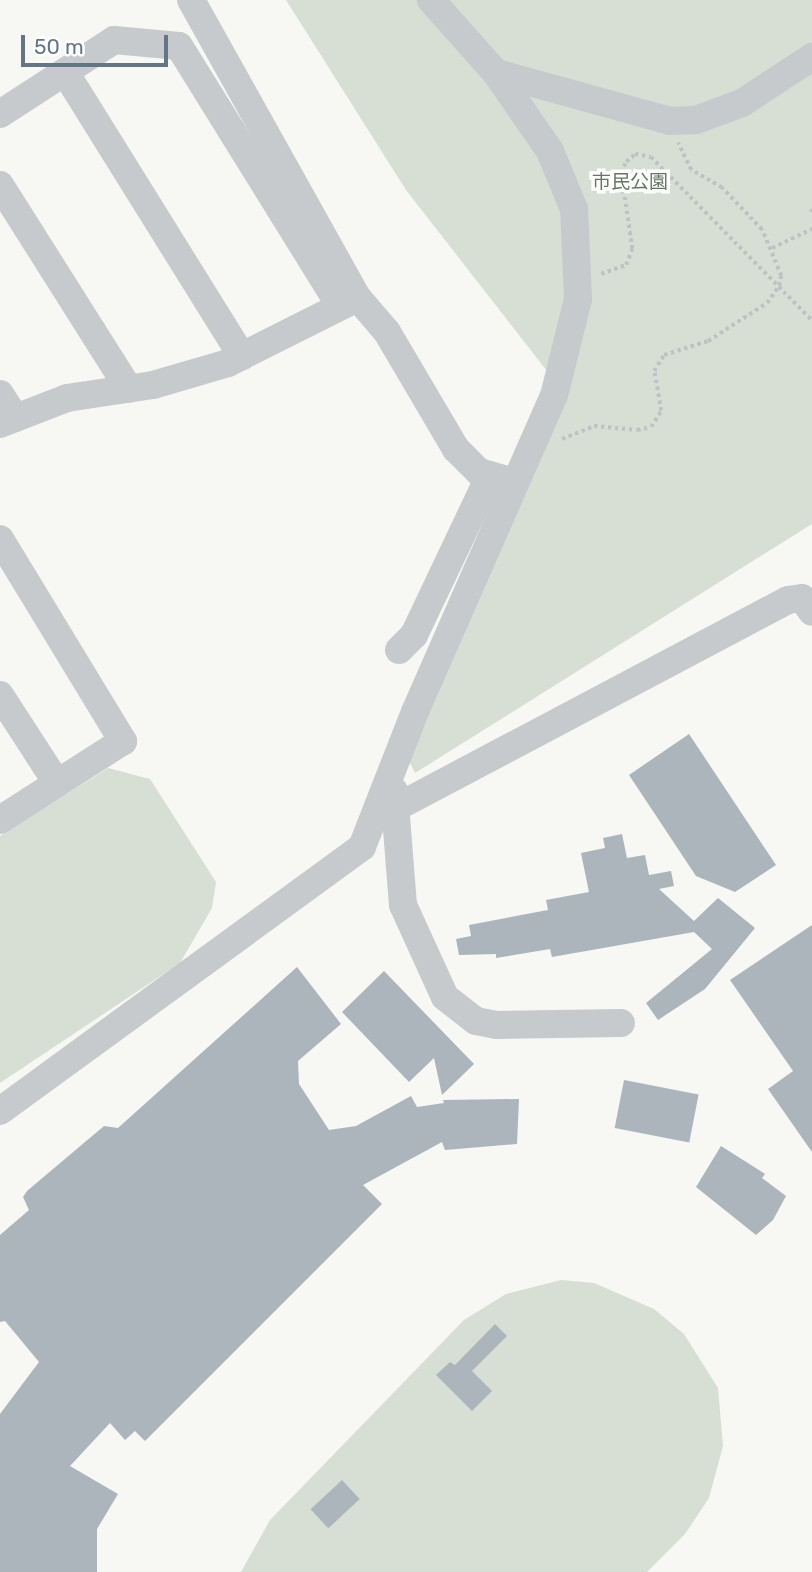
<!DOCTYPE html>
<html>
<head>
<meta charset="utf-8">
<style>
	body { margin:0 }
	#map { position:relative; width:812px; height:1572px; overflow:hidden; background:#f7f7f3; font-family:Rubik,"Noto Sans JP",sans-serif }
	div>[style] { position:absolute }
	.green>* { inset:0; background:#d7dfd4 }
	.building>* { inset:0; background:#acb5bb; transform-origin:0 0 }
	.path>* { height:3.5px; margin-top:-1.75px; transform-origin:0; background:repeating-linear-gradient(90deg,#bfc2c4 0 3.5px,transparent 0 7px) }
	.minor>* { height:28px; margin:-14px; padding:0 14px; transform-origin:14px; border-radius:14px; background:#c6cacd }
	span { translate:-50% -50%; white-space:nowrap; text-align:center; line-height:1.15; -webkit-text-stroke:7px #fff; paint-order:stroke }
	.park-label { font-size:19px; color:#63785e }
	.scale { position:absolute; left:21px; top:35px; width:147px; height:32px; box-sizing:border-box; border:4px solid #637687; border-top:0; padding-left:9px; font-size:21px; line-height:24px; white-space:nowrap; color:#637687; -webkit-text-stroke:5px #fff; paint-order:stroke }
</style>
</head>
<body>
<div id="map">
	<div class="green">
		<i style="clip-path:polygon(286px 0,812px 0,812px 524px,415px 773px,409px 761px,568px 398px,406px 190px)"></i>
		<i style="clip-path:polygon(108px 768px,150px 779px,216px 882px,212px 908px,180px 963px,0 1083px,0 836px)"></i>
		<i style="clip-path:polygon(561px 1280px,594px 1283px,654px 1309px,684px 1334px,718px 1388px,723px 1446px,709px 1498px,685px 1534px,647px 1572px,241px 1572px,270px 1520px,464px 1320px,506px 1294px)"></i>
	</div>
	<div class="building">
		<i style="clip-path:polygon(689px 734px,776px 865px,735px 892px,696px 876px,629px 775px)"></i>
		<i style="clip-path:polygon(622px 834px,627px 858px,645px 855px,649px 875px,671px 871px,674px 886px,659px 889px,694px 921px,718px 898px,755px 928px,705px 989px,658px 1020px,646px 1003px,712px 949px,694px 932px,552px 957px,550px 949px,496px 958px,496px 954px,459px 955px,456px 939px,471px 936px,469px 925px,548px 910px,546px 900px,589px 892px,581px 853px,605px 848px,603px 838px)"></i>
		<i style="clip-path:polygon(812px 925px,812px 1152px,768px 1089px,793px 1071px,730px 980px)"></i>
		<i style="clip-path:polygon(297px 967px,341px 1024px,298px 1061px,299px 1084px,329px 1130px,356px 1126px,411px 1096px,417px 1107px,444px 1103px,443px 1100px,519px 1099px,517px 1144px,445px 1150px,442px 1142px,363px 1185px,382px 1204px,145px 1441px,135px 1431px,125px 1440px,110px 1423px,70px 1466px,118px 1494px,97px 1529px,97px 1572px,0 1572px,0 1414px,39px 1362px,5px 1321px,0 1322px,0 1235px,29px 1210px,23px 1197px,27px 1191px,104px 1126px,118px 1128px)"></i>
		<i style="clip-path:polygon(384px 971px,474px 1064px,442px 1095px,434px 1058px,409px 1082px,342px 1012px)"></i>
		<i style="left:624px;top:1080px;width:76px;height:49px;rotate:11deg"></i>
		<i style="clip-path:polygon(721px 1146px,765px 1174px,762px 1178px,786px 1196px,773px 1220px,756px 1235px,696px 1187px)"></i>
		<i style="clip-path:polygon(495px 1324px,507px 1336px,472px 1371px,492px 1391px,472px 1411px,436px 1375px,450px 1362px,455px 1365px)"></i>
		<i style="left:342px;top:1480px;width:26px;height:43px;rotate:47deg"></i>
	</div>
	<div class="path">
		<i style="left:812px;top:209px;width:4px;rotate:90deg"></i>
		<i style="left:772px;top:248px;width:44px;rotate:-25.4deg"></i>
		<i style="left:601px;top:274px;width:27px;rotate:-20deg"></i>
		<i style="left:626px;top:265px;width:17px;rotate:-69deg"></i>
		<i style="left:632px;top:249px;width:77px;rotate:-98.2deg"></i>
		<i style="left:621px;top:173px;width:12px;rotate:-66deg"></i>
		<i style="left:626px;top:162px;width:12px;rotate:-42deg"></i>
		<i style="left:635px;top:154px;width:16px;rotate:11deg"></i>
		<i style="left:651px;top:157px;width:229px;rotate:45.4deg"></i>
		<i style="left:562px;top:439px;width:35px;rotate:-22deg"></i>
		<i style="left:594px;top:426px;width:43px;rotate:5.3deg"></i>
		<i style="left:637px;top:430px;width:14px;rotate:-12deg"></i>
		<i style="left:651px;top:427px;width:19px;rotate:-58deg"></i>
		<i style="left:661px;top:411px;width:41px;rotate:-99.9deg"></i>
		<i style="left:654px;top:371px;width:19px;rotate:-58deg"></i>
		<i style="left:664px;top:355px;width:46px;rotate:-17.7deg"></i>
		<i style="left:708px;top:341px;width:70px;rotate:-32.8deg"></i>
		<i style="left:767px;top:303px;width:21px;rotate:-55deg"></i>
		<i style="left:779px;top:286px;width:10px;rotate:-79deg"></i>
		<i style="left:781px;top:276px;width:50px;rotate:-112.4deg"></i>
		<i style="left:762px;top:230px;width:58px;rotate:-133.6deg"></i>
		<i style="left:722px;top:188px;width:36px;rotate:-150deg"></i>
		<i style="left:691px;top:170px;width:30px;rotate:-116deg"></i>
	</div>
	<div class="minor">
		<i style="left:191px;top:0;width:340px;rotate:60.8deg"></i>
		<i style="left:357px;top:297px;width:46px;rotate:49.4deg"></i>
		<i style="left:387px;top:332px;width:136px;rotate:59.5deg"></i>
		<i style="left:456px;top:449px;width:33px;rotate:45deg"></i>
		<i style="left:479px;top:472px;width:37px;rotate:16deg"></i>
		<i style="left:65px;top:72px;width:335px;rotate:58.1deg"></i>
		<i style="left:496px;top:73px;width:180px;rotate:15.4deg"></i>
		<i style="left:670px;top:121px;width:26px;rotate:-2deg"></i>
		<i style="left:696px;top:120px;width:49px;rotate:-20.3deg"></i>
		<i style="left:742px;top:103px;width:84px;rotate:-33.3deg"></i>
		<i style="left:0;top:114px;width:136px;rotate:-33deg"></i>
		<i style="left:114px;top:40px;width:65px;rotate:5.3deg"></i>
		<i style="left:179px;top:46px;width:306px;rotate:58.2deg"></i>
		<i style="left:0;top:185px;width:241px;rotate:57.7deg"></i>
		<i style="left:0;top:394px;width:27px;rotate:57deg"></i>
		<i style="left:0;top:424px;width:72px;rotate:-21.2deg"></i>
		<i style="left:67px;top:398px;width:87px;rotate:-8.6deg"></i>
		<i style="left:153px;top:385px;width:78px;rotate:-16.3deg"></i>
		<i style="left:228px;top:363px;width:142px;rotate:-26.7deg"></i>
		<i style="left:0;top:539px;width:237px;rotate:58.7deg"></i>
		<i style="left:123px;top:741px;width:146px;rotate:147.3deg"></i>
		<i style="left:399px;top:650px;width:21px;rotate:-45deg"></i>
		<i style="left:414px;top:635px;width:177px;rotate:-64.6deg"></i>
		<i style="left:0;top:695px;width:105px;rotate:57.1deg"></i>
		<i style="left:394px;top:791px;width:114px;rotate:85.5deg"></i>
		<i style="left:403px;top:905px;width:101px;rotate:65.5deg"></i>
		<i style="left:445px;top:997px;width:39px;rotate:38deg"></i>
		<i style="left:476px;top:1021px;width:21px;rotate:11deg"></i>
		<i style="left:497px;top:1025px;width:124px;rotate:-0.9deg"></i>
		<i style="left:397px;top:807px;width:442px;rotate:-27.9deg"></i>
		<i style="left:788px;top:600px;width:14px;rotate:-8deg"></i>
		<i style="left:802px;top:598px;width:17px;rotate:54deg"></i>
		<i style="left:0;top:1111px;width:448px;rotate:-36.1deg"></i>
		<i style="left:362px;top:847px;width:145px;rotate:-68.6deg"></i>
		<i style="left:415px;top:712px;width:345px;rotate:-66.3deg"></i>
		<i style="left:554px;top:396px;width:100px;rotate:-76.1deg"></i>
		<i style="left:578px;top:299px;width:90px;rotate:-92.5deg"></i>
		<i style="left:574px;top:209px;width:63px;rotate:-112.5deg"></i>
		<i style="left:550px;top:151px;width:95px;rotate:-124.7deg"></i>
		<i style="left:496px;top:73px;width:98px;rotate:-131.7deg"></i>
	</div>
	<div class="park-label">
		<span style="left:630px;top:182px">市民公園</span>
	</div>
	<div class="scale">50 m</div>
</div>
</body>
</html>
